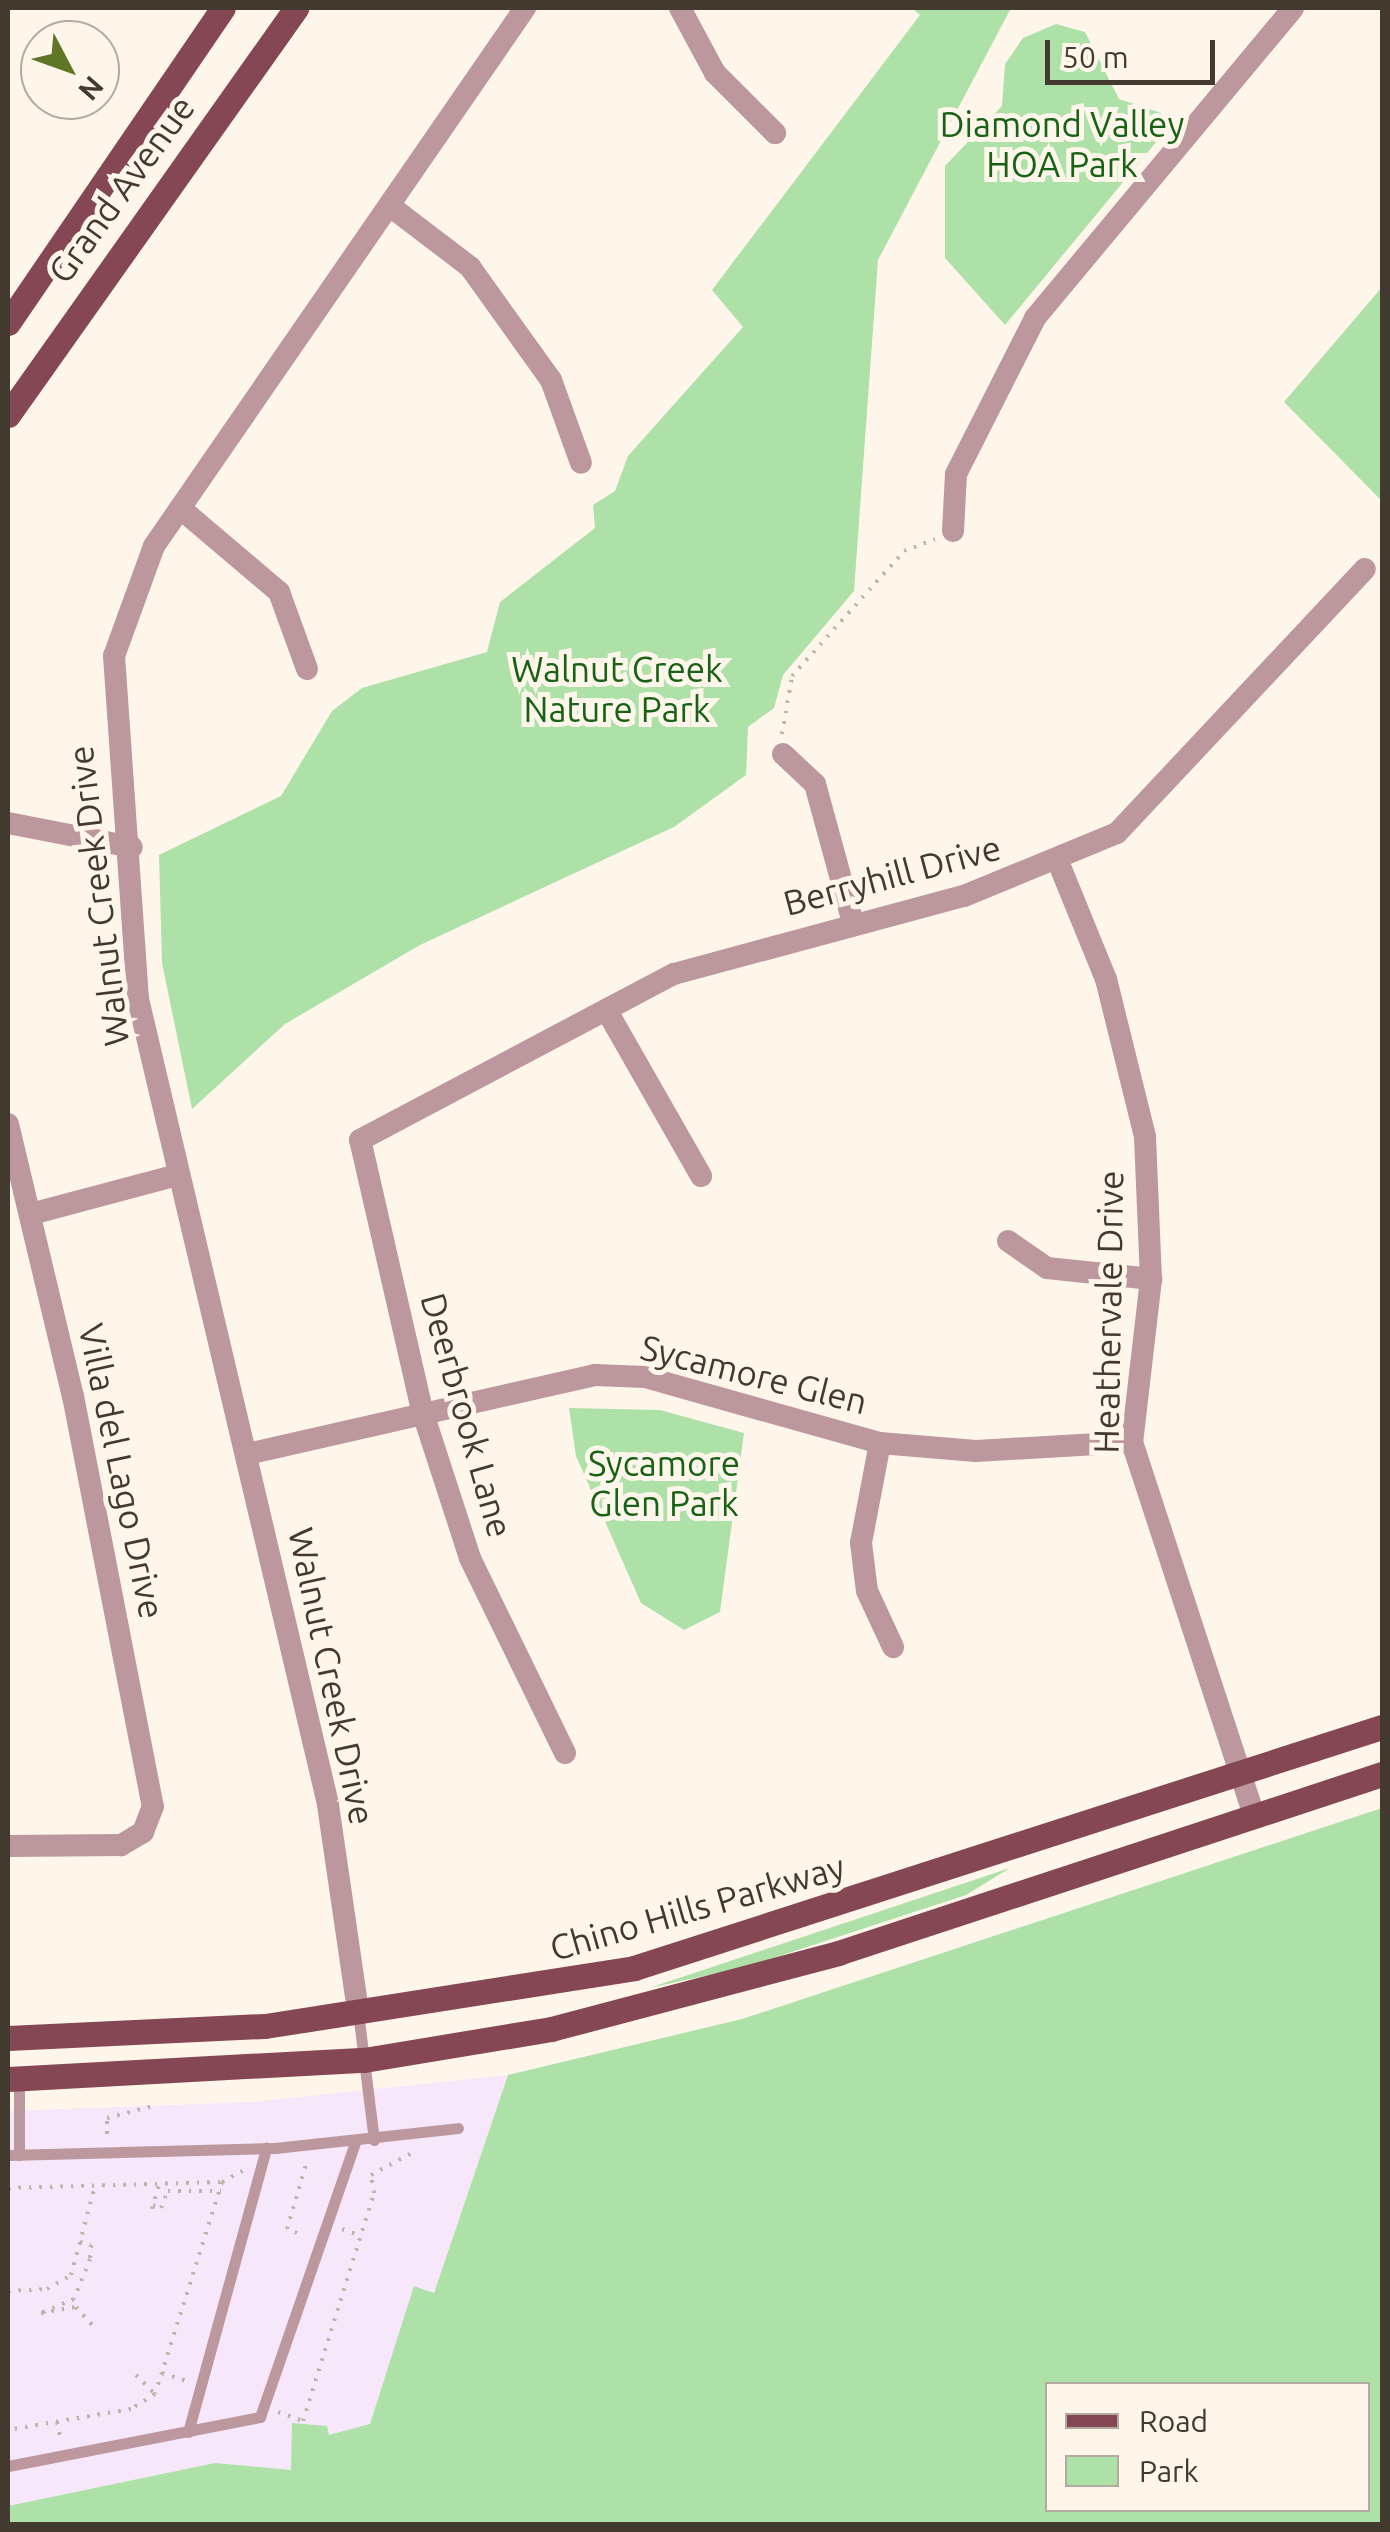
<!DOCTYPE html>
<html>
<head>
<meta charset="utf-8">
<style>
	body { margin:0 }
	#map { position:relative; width:1390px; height:2532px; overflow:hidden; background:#fff6eb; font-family:Ubuntu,sans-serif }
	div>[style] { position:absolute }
	.commercial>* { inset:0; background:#f6e7fb }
	.green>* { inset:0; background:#ade1a8 }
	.path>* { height:4px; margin-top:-2px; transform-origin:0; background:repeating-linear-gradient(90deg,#bdb4a9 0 2.5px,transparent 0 10.5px) }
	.lane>* { height:11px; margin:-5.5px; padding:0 5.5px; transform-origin:5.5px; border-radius:5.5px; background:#bc979d }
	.street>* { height:22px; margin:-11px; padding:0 11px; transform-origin:11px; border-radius:11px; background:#bc979d }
	.primary>* { height:25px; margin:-12.5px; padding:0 12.5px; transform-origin:12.5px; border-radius:12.5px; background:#854753 }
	span { translate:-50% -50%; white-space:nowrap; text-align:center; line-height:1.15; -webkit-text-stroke:10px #fff6eb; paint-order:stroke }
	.park-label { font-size:35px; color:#176214 }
	.street-label { font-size:35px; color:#42392f }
	.frame { position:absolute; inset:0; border:10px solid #42392f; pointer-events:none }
	.legend { position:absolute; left:1045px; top:2382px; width:325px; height:130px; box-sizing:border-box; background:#fff6eb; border:2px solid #b3aaa0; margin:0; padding:12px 18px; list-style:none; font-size:30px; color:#42392f }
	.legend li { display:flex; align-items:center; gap:20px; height:50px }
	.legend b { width:50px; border:2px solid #b3aaa0 }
	.north { position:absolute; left:20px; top:20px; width:100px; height:100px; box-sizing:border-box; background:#fff6eb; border:2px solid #b3aaa0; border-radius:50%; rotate:131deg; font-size:28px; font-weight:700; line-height:40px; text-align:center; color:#42392f }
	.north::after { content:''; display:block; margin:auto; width:35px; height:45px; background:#607627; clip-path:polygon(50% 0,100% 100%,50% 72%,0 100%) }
	.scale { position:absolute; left:1045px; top:40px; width:170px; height:45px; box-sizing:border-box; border:5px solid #42392f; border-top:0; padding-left:12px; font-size:30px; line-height:35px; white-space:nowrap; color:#42392f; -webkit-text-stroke:8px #fff6eb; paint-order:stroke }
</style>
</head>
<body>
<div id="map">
	<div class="commercial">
		<i style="clip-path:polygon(508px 2075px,431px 2301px,410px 2483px,215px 2463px,8px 2506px,8px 2111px,252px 2102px)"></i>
	</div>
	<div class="green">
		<i style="clip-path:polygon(912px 8px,1011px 8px,878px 260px,854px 591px,783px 675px,774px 708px,748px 727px,746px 775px,674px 827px,420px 945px,285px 1024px,192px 1109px,162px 963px,159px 855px,281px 796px,332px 711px,362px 688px,487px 652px,500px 602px,595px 528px,593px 505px,615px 491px,628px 456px,743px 327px,712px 290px,920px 15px)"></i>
		<i style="clip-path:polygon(1056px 24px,1085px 32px,1119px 99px,1176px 118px,1005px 325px,945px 258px,945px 166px,1002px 106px,1005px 64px,1023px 38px)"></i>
		<i style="clip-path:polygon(1382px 287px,1382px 501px,1284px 402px)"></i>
		<i style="clip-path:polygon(569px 1408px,660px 1410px,744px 1433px,720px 1612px,684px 1630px,641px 1603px,576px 1456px)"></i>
		<i style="clip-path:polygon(evenodd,1382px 1808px,1382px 2524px,8px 2524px,8px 2506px,215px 2463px,291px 2470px,292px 2423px,327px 2426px,329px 2435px,370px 2424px,414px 2286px,434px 2293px,508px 2075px,742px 2019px,1382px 1808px,1368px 2384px,1368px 2510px,1048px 2510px,1048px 2384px,1368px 2384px)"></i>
		<i style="clip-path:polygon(1010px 1868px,966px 1895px,746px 1967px,649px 1988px)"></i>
	</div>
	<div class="path">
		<i style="left:782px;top:734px;width:59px;rotate:-80.2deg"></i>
		<i style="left:792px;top:676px;width:168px;rotate:-48.1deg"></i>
		<i style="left:904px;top:551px;width:33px;rotate:-21deg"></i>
		<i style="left:107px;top:2134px;width:16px;rotate:-90deg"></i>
		<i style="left:107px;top:2118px;width:52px;rotate:-14.6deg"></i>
		<i style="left:222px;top:2182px;width:25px;rotate:-29deg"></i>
		<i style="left:8px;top:2188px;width:214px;rotate:-1.6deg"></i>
		<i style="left:222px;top:2182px;width:222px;rotate:107.5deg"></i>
		<i style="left:155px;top:2394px;width:28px;rotate:148deg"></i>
		<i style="left:131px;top:2409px;width:125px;rotate:170.3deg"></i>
		<i style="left:153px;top:2205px;width:9px;rotate:21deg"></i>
		<i style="left:161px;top:2208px;width:18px;rotate:-68deg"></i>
		<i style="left:168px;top:2191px;width:53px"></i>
		<i style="left:152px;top:2209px;width:25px;rotate:-74deg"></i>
		<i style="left:342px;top:2229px;width:20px;rotate:20deg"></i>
		<i style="left:297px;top:2233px;width:11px;rotate:-158deg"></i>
		<i style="left:287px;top:2229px;width:71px;rotate:-73.6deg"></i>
		<i style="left:80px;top:2242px;width:11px;rotate:15deg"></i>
		<i style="left:91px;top:2245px;width:14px;rotate:94deg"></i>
		<i style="left:90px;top:2259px;width:43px;rotate:111.8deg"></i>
		<i style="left:74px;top:2299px;width:36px;rotate:157deg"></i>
		<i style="left:41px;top:2313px;width:36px;rotate:-10deg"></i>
		<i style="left:76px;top:2307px;width:25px;rotate:48deg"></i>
		<i style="left:8px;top:2291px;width:39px;rotate:-3deg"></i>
		<i style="left:47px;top:2289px;width:28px;rotate:-30deg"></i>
		<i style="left:71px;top:2275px;width:92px;rotate:-74.9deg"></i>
		<i style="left:162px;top:2373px;width:25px;rotate:18deg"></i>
		<i style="left:136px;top:2375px;width:27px;rotate:45deg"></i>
		<i style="left:278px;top:2412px;width:27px;rotate:20deg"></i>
		<i style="left:303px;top:2421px;width:239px;rotate:-72.7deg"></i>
		<i style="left:374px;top:2193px;width:18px;rotate:-99deg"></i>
		<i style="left:371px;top:2175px;width:52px;rotate:-28.5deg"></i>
		<i style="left:57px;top:2422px;width:19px;rotate:78deg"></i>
	</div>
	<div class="lane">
		<i style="left:358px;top:2012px;width:129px;rotate:82.9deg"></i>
		<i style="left:19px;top:2079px;width:76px;rotate:90deg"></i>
		<i style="left:8px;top:2155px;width:267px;rotate:-1.5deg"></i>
		<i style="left:275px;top:2148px;width:184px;rotate:-6.2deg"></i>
		<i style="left:188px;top:2432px;width:295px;rotate:-74.6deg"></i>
		<i style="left:8px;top:2466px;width:257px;rotate:-11deg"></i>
		<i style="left:260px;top:2417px;width:291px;rotate:-70.9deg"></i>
	</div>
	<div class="street">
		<i style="left:680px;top:8px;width:74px;rotate:61.7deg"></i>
		<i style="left:715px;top:73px;width:85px;rotate:45deg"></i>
		<i style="left:390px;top:206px;width:101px;rotate:37.3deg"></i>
		<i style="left:470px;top:267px;width:139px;rotate:54.4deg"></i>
		<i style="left:551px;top:380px;width:88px;rotate:70.1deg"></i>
		<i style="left:180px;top:508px;width:130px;rotate:40.3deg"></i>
		<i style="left:279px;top:592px;width:82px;rotate:70deg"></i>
		<i style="left:953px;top:531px;width:57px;rotate:-87deg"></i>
		<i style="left:956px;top:474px;width:175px;rotate:-63.1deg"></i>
		<i style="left:1035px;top:318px;width:403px;rotate:-50.2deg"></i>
		<i style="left:783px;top:754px;width:44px;rotate:43.2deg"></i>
		<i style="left:815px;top:784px;width:144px;rotate:74.7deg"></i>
		<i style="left:8px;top:823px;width:126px;rotate:11deg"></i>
		<i style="left:1059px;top:864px;width:124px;rotate:67.8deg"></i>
		<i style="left:1106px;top:979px;width:163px;rotate:76.1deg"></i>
		<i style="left:1145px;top:1137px;width:142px;rotate:87.6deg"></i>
		<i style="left:1151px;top:1279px;width:164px;rotate:96.6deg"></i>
		<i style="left:1132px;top:1442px;width:393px;rotate:71.9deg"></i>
		<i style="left:607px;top:1011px;width:190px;rotate:60.3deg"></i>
		<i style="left:8px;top:1124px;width:280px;rotate:76.6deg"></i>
		<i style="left:73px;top:1396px;width:418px;rotate:79deg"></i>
		<i style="left:153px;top:1806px;width:28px;rotate:111deg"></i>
		<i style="left:143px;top:1832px;width:26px;rotate:149deg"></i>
		<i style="left:121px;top:1845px;width:113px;rotate:179.5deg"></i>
		<i style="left:31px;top:1214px;width:152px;rotate:-14.9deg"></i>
		<i style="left:1008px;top:1241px;width:47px;rotate:34.7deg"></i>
		<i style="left:1047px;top:1268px;width:105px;rotate:6deg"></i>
		<i style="left:880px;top:1443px;width:102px;rotate:100.8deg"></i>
		<i style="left:861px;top:1543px;width:48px;rotate:82.9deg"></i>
		<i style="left:867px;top:1591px;width:62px;rotate:65.1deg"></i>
		<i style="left:247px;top:1454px;width:357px;rotate:-12.8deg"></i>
		<i style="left:595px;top:1375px;width:50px;rotate:2.3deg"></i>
		<i style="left:645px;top:1377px;width:244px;rotate:15.7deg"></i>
		<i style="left:880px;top:1443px;width:96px;rotate:4.8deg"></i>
		<i style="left:976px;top:1451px;width:156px;rotate:-3.3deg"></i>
		<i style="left:565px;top:1753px;width:217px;rotate:-116deg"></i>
		<i style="left:470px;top:1558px;width:156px;rotate:-108deg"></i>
		<i style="left:422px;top:1410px;width:277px;rotate:-102.9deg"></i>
		<i style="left:360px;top:1140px;width:355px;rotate:-27.9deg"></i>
		<i style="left:674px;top:974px;width:300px;rotate:-15.1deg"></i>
		<i style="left:964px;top:896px;width:165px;rotate:-22.4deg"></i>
		<i style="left:1117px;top:833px;width:362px;rotate:-46.8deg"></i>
		<i style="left:356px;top:1997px;width:195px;rotate:-98.3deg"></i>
		<i style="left:328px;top:1804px;width:827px;rotate:-103.28deg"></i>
		<i style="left:138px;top:999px;width:344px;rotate:-94deg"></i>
		<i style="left:114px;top:656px;width:117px;rotate:-70deg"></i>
		<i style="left:154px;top:546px;width:654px;rotate:-55.41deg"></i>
	</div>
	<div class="primary">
		<i style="left:8px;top:323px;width:381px;rotate:-55.7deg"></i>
		<i style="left:8px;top:415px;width:499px;rotate:-54.7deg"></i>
		<i style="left:8px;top:2038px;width:257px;rotate:-2.7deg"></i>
		<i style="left:265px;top:2026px;width:374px;rotate:-8.9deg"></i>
		<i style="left:634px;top:1968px;width:786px;rotate:-17.86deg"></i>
		<i style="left:8px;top:2079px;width:357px;rotate:-3.1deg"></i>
		<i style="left:364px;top:2060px;width:190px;rotate:-9.4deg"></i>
		<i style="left:551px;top:2029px;width:297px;rotate:-14.8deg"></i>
		<i style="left:838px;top:1953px;width:573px;rotate:-18.21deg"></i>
	</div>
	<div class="park-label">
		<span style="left:1062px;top:144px">Diamond Valley<br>HOA Park</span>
		<span style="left:617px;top:689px">Walnut Creek<br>Nature Park</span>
		<span style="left:664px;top:1483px">Sycamore<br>Glen Park</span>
	</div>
	<div class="street-label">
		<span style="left:121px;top:189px;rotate:-54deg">Grand Avenue</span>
		<span style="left:892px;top:875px;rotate:-15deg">Berryhill Drive</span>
		<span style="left:98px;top:896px;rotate:-97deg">Walnut Creek Drive</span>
		<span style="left:1108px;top:1312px;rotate:-89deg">Heathervale Drive</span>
		<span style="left:754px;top:1374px;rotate:14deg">Sycamore Glen</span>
		<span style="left:467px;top:1415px;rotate:74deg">Deerbrook Lane</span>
		<span style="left:122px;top:1471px;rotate:78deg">Villa del Lago Drive</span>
		<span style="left:332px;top:1676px;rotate:78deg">Walnut Creek Drive</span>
		<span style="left:697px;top:1907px;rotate:-16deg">Chino Hills Parkway</span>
	</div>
	<div class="frame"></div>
	<ul class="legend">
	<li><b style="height:12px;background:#854753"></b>Road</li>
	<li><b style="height:28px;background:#ade1a8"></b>Park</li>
	</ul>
	<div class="north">N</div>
	<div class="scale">50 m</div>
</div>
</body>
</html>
